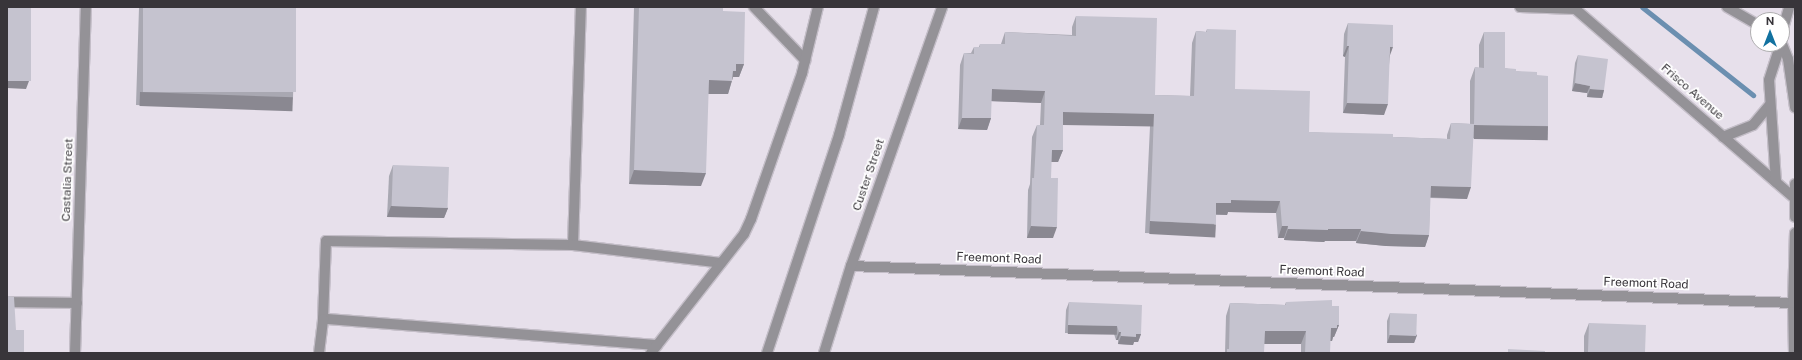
<!DOCTYPE html>
<html>
<head>
<meta charset="utf-8">
<style>
	body { margin:0 }
	#map { position:relative; width:1802px; height:360px; overflow:hidden; background:#e7e0eb; font-family:"Public Sans",sans-serif }
	div>[style] { position:absolute }
	.stream>* { height:5px; margin:-2.5px; padding:0 2.5px; transform-origin:2.5px; border-radius:2.5px; background:#6b8fb0 }
	.roads { filter:drop-shadow(1px 0 #c4bec8) drop-shadow(-1px 0 #c4bec8) drop-shadow(0 1px #c4bec8) drop-shadow(0 -1px #c4bec8) }
	.minor>* { height:10px; margin:-5px; padding:0 5px; transform-origin:5px; border-radius:5px; background:#949297 }
	.wall>* { inset:0; background:#a9a8b2 }
	.shaded-wall>* { inset:0; background:#8a8891; transform-origin:0 0 }
	.building>* { inset:0; background:#c5c3cf; transform-origin:0 0 }
	span { translate:-50% -50%; white-space:nowrap; text-align:center; line-height:1.15; -webkit-text-stroke:3.5px #fff; paint-order:stroke }
	.street-label { font-size:12px; color:#38353a }
	.frame { position:absolute; inset:0; border:8px solid #38353a; pointer-events:none }
	.north { position:absolute; left:1750px; top:12px; width:40px; height:40px; box-sizing:border-box; background:#fff; border:1px solid #afaeb0; border-radius:50%; rotate:0deg; font-size:11px; font-weight:700; line-height:16px; text-align:center; color:#38353a }
	.north::after { content:''; display:block; margin:auto; width:14px; height:18px; background:#1272a0; clip-path:polygon(50% 0,100% 100%,50% 72%,0 100%) }
</style>
</head>
<body>
<div id="map">
	<div class="stream">
		<i style="left:1642px;top:7px;width:142px;rotate:38.4deg"></i>
	</div>
	<div class="roads">
		<div class="minor">
			<i style="left:754px;top:7px;width:74px;rotate:46.1deg"></i>
			<i style="left:1520px;top:7px;width:55px;rotate:2.1deg"></i>
			<i style="left:1573px;top:7px;width:292px;rotate:40.8deg"></i>
			<i style="left:1727px;top:7px;width:36px;rotate:30deg"></i>
			<i style="left:1782px;top:32px;width:26px;rotate:-74deg"></i>
			<i style="left:1782px;top:44px;width:16px;rotate:68deg"></i>
			<i style="left:1788px;top:59px;width:49px;rotate:81.7deg"></i>
			<i style="left:1723px;top:137px;width:32px;rotate:-22deg"></i>
			<i style="left:1753px;top:125px;width:26px;rotate:-50deg"></i>
			<i style="left:1776px;top:182px;width:102px;rotate:-93.9deg"></i>
			<i style="left:1769px;top:80px;width:38px;rotate:-72deg"></i>
			<i style="left:1795px;top:184px;width:33px;rotate:90deg"></i>
			<i style="left:573px;top:245px;width:238px;rotate:-88.1deg"></i>
			<i style="left:851px;top:266px;width:943px;rotate:2.25deg"></i>
			<i style="left:7px;top:302px;width:70px;rotate:0.8deg"></i>
			<i style="left:657px;top:345px;width:335px;rotate:-175.5deg"></i>
			<i style="left:323px;top:319px;width:78px;rotate:-87.8deg"></i>
			<i style="left:326px;top:241px;width:247px;rotate:0.9deg"></i>
			<i style="left:573px;top:245px;width:149px;rotate:6.9deg"></i>
			<i style="left:75px;top:353px;width:346px;rotate:-88.2deg"></i>
			<i style="left:319px;top:353px;width:34px;rotate:-83deg"></i>
			<i style="left:651px;top:353px;width:151px;rotate:-52deg"></i>
			<i style="left:744px;top:234px;width:17px;rotate:-65deg"></i>
			<i style="left:751px;top:219px;width:155px;rotate:-70.7deg"></i>
			<i style="left:802px;top:73px;width:68px;rotate:-76.4deg"></i>
			<i style="left:767px;top:353px;width:230px;rotate:-71.7deg"></i>
			<i style="left:839px;top:135px;width:133px;rotate:-74.7deg"></i>
			<i style="left:824px;top:353px;width:91px;rotate:-72.8deg"></i>
			<i style="left:851px;top:266px;width:275px;rotate:-70.6deg"></i>
			<i style="left:1794px;top:353px;width:50px;rotate:-91.1deg"></i>
			<i style="left:1793px;top:303px;width:70px;rotate:-88.4deg"></i>
		</div>
	</div>
	<div class="wall">
		<i style="clip-path:polygon(139px 7px,296px 7px,293px 97px,289px 110px,136px 105px)"></i>
		<i style="clip-path:polygon(634px 7px,721px 7px,744px 64px,739px 77px,733px 77px,728px 94px,708px 94px,701px 186px,629px 184px)"></i>
		<i style="clip-path:polygon(1076px 16px,1155px 95px,1190px 96px,1192px 43px,1196px 31px,1206px 32px,1207px 29px,1235px 89px,1309px 132px,1393px 137px,1447px 139px,1447px 135px,1451px 123px,1470px 124px,1470px 81px,1475px 67px,1479px 68px,1479px 45px,1484px 32px,1505px 68px,1516px 71px,1537px 75px,1548px 126px,1543px 139px,1473px 138px,1467px 199px,1430px 198px,1429px 235px,1425px 247px,1386px 246px,1356px 243px,1356px 241px,1325px 241px,1324px 242px,1284px 240px,1284px 238px,1278px 238px,1276px 213px,1228px 212px,1227px 215px,1216px 215px,1212px 236px,1145px 233px,1150px 126px,1063px 124px,1063px 150px,1058px 162px,1051px 162px,1051px 178px,1053px 238px,1027px 238px,1028px 190px,1030px 184px,1032px 137px,1037px 125px,1040px 125px,1041px 103px,991px 101px,991px 118px,987px 130px,958px 129px,960px 65px,964px 53px,971px 53px,974px 47px,979px 47px,980px 44px,1001px 44px,1005px 32px,1072px 35px,1072px 27px)"></i>
		<i style="clip-path:polygon(1348px 23px,1390px 55px,1384px 115px,1343px 113px,1345px 57px,1343px 56px,1344px 34px)"></i>
		<i style="clip-path:polygon(1578px 55px,1604px 90px,1602px 98px,1587px 97px,1587px 93px,1572px 91px,1575px 63px)"></i>
		<i style="clip-path:polygon(393px 165px,448px 208px,444px 218px,387px 217px,389px 176px)"></i>
		<i style="clip-path:polygon(1069px 302px,1141px 334px,1138px 342px,1134px 342px,1133px 345px,1118px 344px,1118px 340px,1116px 340px,1114px 334px,1065px 333px,1066px 310px)"></i>
		<i style="clip-path:polygon(1286px 302px,1332px 306px,1339px 325px,1334px 337px,1333px 337px,1332px 341px,1330px 341px,1330px 353px,1301px 353px,1301px 344px,1264px 344px,1264px 353px,1225px 353px,1226px 316px,1230px 303px,1285px 305px)"></i>
		<i style="clip-path:polygon(1390px 313px,1417px 335px,1414px 343px,1387px 343px,1387px 321px)"></i>
		<i style="clip-path:polygon(1589px 323px,1645px 353px,1584px 353px,1584px 336px)"></i>
	</div>
	<div class="shaded-wall">
		<i style="clip-path:polygon(1347px 46px,1349px 46px,1345px 57px,1343px 56px)"></i>
		<i style="clip-path:polygon(1390px 47px,1393px 47px,1389px 58px)"></i>
		<i style="clip-path:polygon(736px 64px,744px 64px,739px 77px,733px 77px,728px 94px,704px 94px,709px 80px,733px 71px)"></i>
		<i style="clip-path:polygon(7px 81px,29px 81px,26px 89px,7px 88px)"></i>
		<i style="clip-path:polygon(1575px 83px,1590px 86px,1587px 93px,1572px 91px)"></i>
		<i style="clip-path:polygon(992px 89px,1045px 91px,1041px 103px,987px 101px)"></i>
		<i style="clip-path:polygon(1590px 89px,1604px 90px,1602px 98px,1587px 97px)"></i>
		<i style="left:140px;top:92px;width:153px;height:14px;rotate:2deg"></i>
		<i style="clip-path:polygon(1347px 103px,1388px 104px,1384px 115px,1343px 113px)"></i>
		<i style="left:1063px;top:112px;width:91px;height:13px;rotate:1deg"></i>
		<i style="clip-path:polygon(962px 118px,991px 118px,987px 130px,958px 129px)"></i>
		<i style="left:1474px;top:125px;width:74px;height:14px;rotate:1deg"></i>
		<i style="clip-path:polygon(1052px 150px,1063px 150px,1058px 162px,1047px 162px)"></i>
		<i style="clip-path:polygon(634px 170px,706px 173px,701px 186px,629px 184px)"></i>
		<i style="clip-path:polygon(1431px 186px,1471px 187px,1467px 199px,1426px 197px)"></i>
		<i style="clip-path:polygon(1231px 200px,1280px 201px,1276px 213px,1228px 212px,1227px 215px,1212px 214px,1216px 203px)"></i>
		<i style="clip-path:polygon(391px 206px,448px 208px,444px 218px,387px 217px)"></i>
		<i style="left:1150px;top:221px;width:66px;height:13px;rotate:3deg"></i>
		<i style="clip-path:polygon(1031px 226px,1057px 227px,1053px 238px,1027px 238px)"></i>
		<i style="clip-path:polygon(1282px 226px,1288px 226px,1284px 238px,1278px 238px)"></i>
		<i style="clip-path:polygon(1288px 229px,1361px 229px,1356px 241px,1325px 241px,1324px 242px,1284px 240px)"></i>
		<i style="clip-path:polygon(1361px 231px,1429px 235px,1425px 247px,1386px 246px,1356px 243px)"></i>
		<i style="left:1068px;top:325px;width:49px;height:9px;rotate:1deg"></i>
		<i style="clip-path:polygon(1337px 325px,1339px 325px,1334px 337px,1333px 337px,1332px 341px,1326px 341px,1331px 328px)"></i>
		<i style="clip-path:polygon(1265px 331px,1306px 331px,1301px 344px,1260px 344px)"></i>
		<i style="clip-path:polygon(1119px 332px,1121px 332px,1118px 340px,1116px 340px)"></i>
		<i style="clip-path:polygon(1136px 334px,1141px 334px,1138px 342px,1134px 342px,1133px 345px,1118px 344px,1121px 336px)"></i>
		<i style="clip-path:polygon(1390px 335px,1417px 335px,1414px 343px,1387px 343px)"></i>
	</div>
	<div class="building">
		<i style="left:7px;top:7px;width:24px;height:74px"></i>
		<i style="left:143px;top:7px;width:153px;height:85px"></i>
		<i style="clip-path:polygon(639px 7px,723px 7px,723px 11px,745px 12px,744px 64px,736px 64px,736px 71px,733px 71px,732px 81px,709px 80px,706px 173px,634px 170px)"></i>
		<i style="clip-path:polygon(1076px 16px,1157px 18px,1155px 95px,1194px 96px,1196px 31px,1207px 32px,1207px 29px,1236px 30px,1235px 89px,1310px 91px,1309px 132px,1393px 134px,1393px 137px,1450px 139px,1451px 123px,1474px 124px,1471px 187px,1431px 186px,1429px 235px,1391px 234px,1361px 231px,1361px 229px,1328px 229px,1328px 230px,1288px 229px,1288px 226px,1282px 226px,1280px 201px,1231px 200px,1231px 203px,1216px 203px,1216px 224px,1150px 221px,1154px 114px,1063px 112px,1063px 150px,1052px 150px,1051px 178px,1058px 178px,1057px 227px,1031px 226px,1032px 178px,1034px 178px,1037px 125px,1044px 125px,1045px 91px,992px 89px,991px 118px,962px 118px,964px 53px,974px 54px,974px 47px,980px 47px,980px 44px,1005px 44px,1005px 32px,1076px 36px)"></i>
		<i style="clip-path:polygon(1348px 23px,1393px 25px,1393px 47px,1390px 47px,1388px 104px,1347px 103px,1349px 46px,1347px 46px)"></i>
		<i style="clip-path:polygon(1484px 32px,1505px 32px,1505px 68px,1516px 69px,1516px 71px,1537px 72px,1537px 75px,1548px 76px,1548px 126px,1474px 125px,1475px 67px,1484px 68px)"></i>
		<i style="clip-path:polygon(1578px 55px,1608px 59px,1604px 90px,1590px 89px,1590px 86px,1575px 83px)"></i>
		<i style="left:393px;top:165px;width:56px;height:41px;rotate:2deg"></i>
		<i style="clip-path:polygon(7px 296px,14px 297px,16px 330px,24px 330px,24px 353px,7px 353px)"></i>
		<i style="clip-path:polygon(1332px 300px,1332px 306px,1339px 306px,1339px 325px,1337px 325px,1337px 328px,1331px 328px,1330px 353px,1305px 353px,1306px 331px,1265px 331px,1264px 353px,1227px 353px,1227px 349px,1229px 349px,1230px 303px,1286px 305px,1286px 302px)"></i>
		<i style="clip-path:polygon(1069px 302px,1142px 305px,1141px 334px,1136px 334px,1136px 337px,1121px 336px,1121px 332px,1119px 332px,1117px 326px,1068px 325px)"></i>
		<i style="left:1390px;top:313px;width:27px;height:22px;rotate:2deg"></i>
		<i style="left:1589px;top:323px;width:57px;height:30px;rotate:2deg"></i>
		<i style="clip-path:polygon(1508px 349px,1545px 351px,1545px 353px,1508px 353px)"></i>
	</div>
	<div class="street-label">
		<span style="left:1692px;top:92px;rotate:41deg">Frisco Avenue</span>
		<span style="left:869px;top:175px;rotate:-71deg">Custer Street</span>
		<span style="left:68px;top:180px;rotate:-88deg">Castalia Street</span>
		<span style="left:999px;top:259px;rotate:2deg">Freemont Road</span>
		<span style="left:1322px;top:272px;rotate:2deg">Freemont Road</span>
		<span style="left:1646px;top:284px;rotate:2deg">Freemont Road</span>
	</div>
	<div class="frame"></div>
	<div class="north">N</div>
</div>
</body>
</html>
